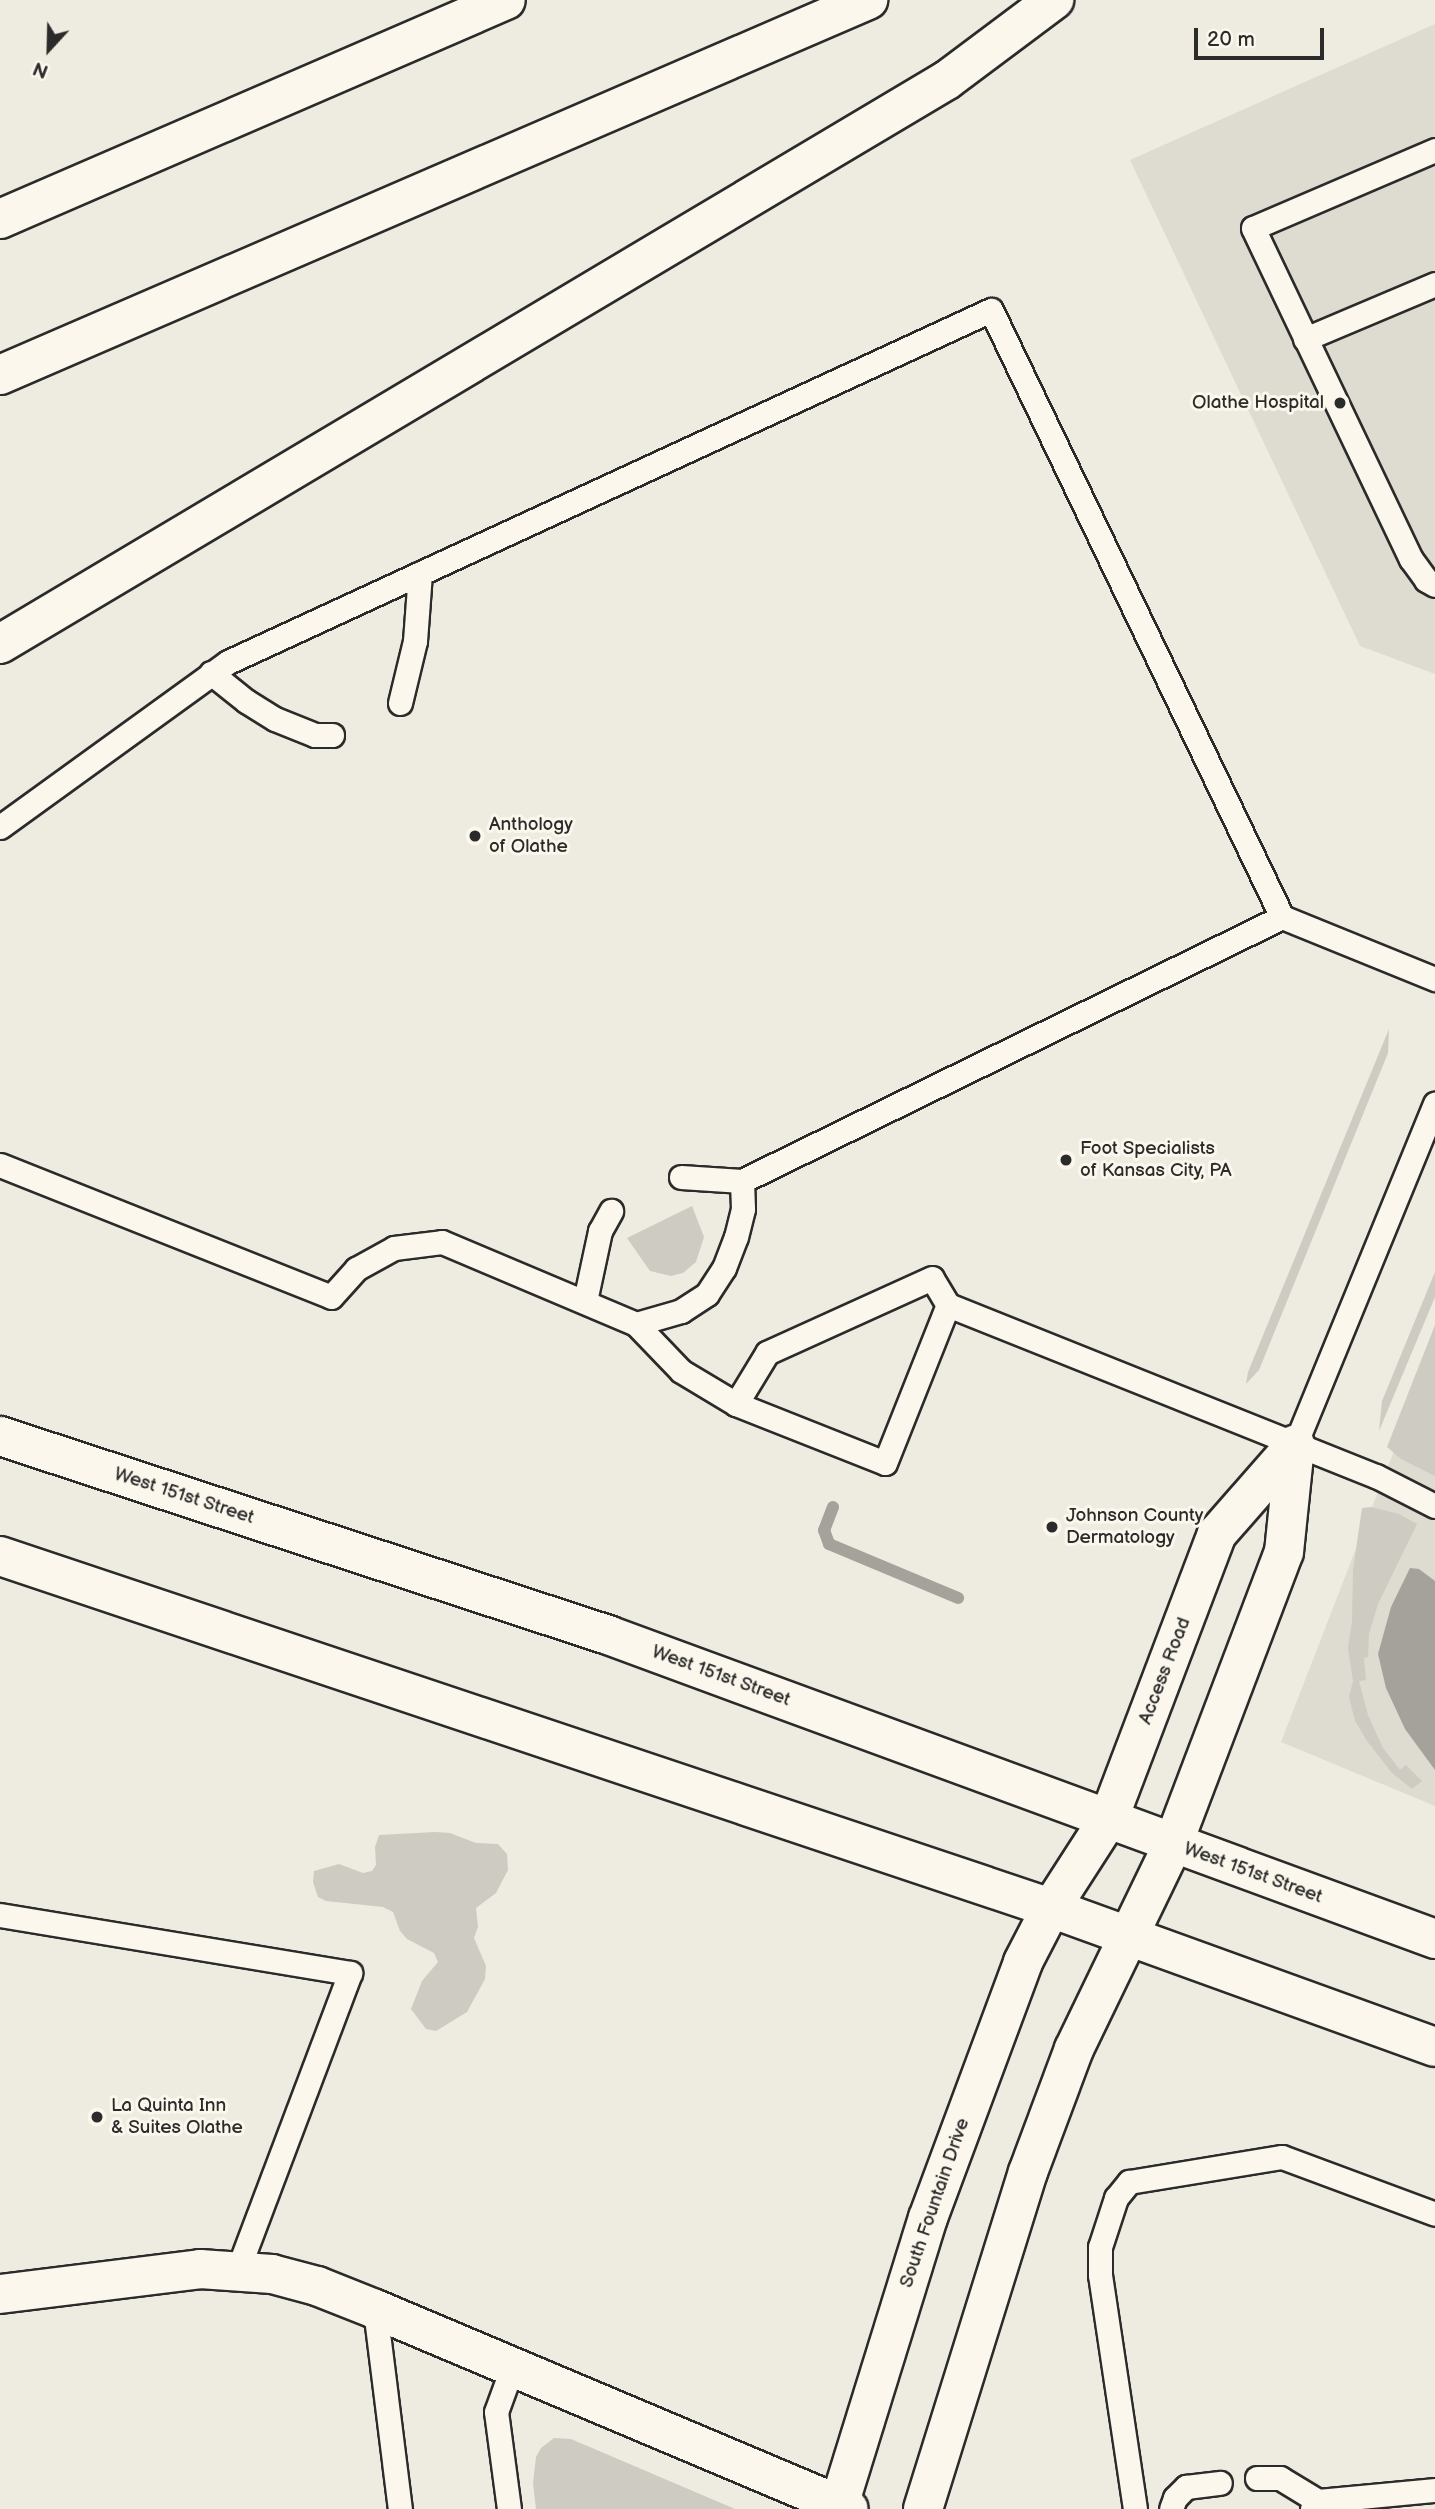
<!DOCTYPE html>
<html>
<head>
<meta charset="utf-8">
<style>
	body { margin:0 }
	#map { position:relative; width:1435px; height:2509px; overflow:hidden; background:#eeebe0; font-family:"Balsamiq Sans",sans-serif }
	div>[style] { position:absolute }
	.built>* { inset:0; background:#dedbd1 }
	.green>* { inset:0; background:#cecbc2 }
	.water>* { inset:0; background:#a4a29a }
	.stream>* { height:12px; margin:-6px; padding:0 6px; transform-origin:6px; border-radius:6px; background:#a4a29a }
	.roads { filter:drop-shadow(2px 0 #2b2b2b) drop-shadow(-2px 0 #2b2b2b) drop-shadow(0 2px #2b2b2b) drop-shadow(0 -2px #2b2b2b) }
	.lane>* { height:23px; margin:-11.5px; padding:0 11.5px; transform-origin:11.5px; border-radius:11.5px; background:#fbf7ec }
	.street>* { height:38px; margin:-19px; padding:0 19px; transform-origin:19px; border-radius:19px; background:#fbf7ec }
	.secondary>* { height:38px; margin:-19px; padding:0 19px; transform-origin:19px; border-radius:19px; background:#fbf7ec }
	.highway>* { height:38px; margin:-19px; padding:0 19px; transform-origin:19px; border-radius:19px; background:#fbf7ec }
	.dots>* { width:19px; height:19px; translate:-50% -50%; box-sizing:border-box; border:4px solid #fbf7ec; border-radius:50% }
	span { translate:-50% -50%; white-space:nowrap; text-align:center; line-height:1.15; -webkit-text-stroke:6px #fbf7ec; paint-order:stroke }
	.poi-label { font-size:19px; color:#2b2b2b }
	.right { translate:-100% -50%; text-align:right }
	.left { translate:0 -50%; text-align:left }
	.street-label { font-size:19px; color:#2b2b2b }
	.north { position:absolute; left:14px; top:14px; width:70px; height:70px; -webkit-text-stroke:5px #fbf7ec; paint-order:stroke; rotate:202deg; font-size:19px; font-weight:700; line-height:28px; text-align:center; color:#2b2b2b }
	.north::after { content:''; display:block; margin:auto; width:24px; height:32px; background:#2b2b2b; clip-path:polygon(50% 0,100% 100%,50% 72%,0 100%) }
	.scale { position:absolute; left:1194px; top:28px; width:130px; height:32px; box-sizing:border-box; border:4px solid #2b2b2b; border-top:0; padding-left:9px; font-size:21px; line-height:24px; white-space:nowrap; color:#2b2b2b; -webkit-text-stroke:5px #fbf7ec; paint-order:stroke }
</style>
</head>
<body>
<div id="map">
	<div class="built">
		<i style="clip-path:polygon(1435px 24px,1435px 674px,1360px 646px,1130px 160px)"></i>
		<i style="clip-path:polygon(1435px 1345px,1435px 1806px,1281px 1742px)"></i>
	</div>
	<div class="green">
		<i style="clip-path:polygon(1389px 1029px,1388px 1053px,1259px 1370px,1246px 1384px,1248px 1372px)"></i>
		<i style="clip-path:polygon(692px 1206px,704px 1237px,696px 1262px,683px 1273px,671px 1276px,650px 1271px,627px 1238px)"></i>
		<i style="clip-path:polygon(1435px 1272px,1435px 1297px,1379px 1431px,1382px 1401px)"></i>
		<i style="clip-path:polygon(1435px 1325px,1435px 1476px,1401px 1459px,1387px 1447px)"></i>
		<i style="clip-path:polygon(1371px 1507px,1399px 1514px,1417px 1524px,1378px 1604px,1369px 1634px,1368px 1657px,1364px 1658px,1366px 1680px,1359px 1681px,1368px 1715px,1383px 1748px,1400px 1770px,1406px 1765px,1422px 1781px,1412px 1789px,1392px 1773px,1367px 1741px,1355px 1721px,1349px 1697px,1353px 1681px,1348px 1648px,1352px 1622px,1353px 1570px,1362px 1508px)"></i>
		<i style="clip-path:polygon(435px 1832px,450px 1833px,476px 1843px,498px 1844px,507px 1854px,508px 1870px,496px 1893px,476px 1908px,478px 1927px,474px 1938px,486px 1966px,485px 1979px,467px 2012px,436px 2031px,426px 2029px,411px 2009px,422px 1981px,438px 1962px,434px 1953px,407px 1939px,400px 1931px,393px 1912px,383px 1907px,326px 1901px,318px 1897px,313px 1882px,314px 1871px,339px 1864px,363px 1873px,372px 1871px,376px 1865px,375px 1847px,379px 1835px)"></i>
		<i style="clip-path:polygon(554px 2438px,571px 2439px,735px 2509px,536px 2509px,533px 2483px,536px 2457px,541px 2448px)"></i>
	</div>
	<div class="water">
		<i style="clip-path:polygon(1410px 1568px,1419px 1569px,1435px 1581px,1435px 1770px,1405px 1729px,1386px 1688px,1378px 1654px,1391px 1607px)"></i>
	</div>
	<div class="stream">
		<i style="left:833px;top:1507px;width:25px;rotate:111deg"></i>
		<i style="left:824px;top:1530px;width:15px;rotate:70deg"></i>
		<i style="left:829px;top:1544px;width:140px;rotate:22.7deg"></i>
	</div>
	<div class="roads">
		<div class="lane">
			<i style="left:1435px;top:150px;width:198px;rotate:156.8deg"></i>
			<i style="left:1253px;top:228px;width:367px;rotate:64.5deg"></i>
			<i style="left:1411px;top:559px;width:26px;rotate:54deg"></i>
			<i style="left:1426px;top:580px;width:10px;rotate:29deg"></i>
			<i style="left:1305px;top:339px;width:141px;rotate:-22.9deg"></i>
			<i style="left:211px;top:673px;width:45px;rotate:38.7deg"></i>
			<i style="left:246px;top:701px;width:34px;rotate:32deg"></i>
			<i style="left:275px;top:719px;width:43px;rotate:21.8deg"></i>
			<i style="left:315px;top:735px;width:17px"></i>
			<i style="left:400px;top:703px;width:64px;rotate:-76.4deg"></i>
			<i style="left:415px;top:641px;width:68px;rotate:-85.8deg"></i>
			<i style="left:0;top:827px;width:281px;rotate:-35.9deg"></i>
			<i style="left:228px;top:662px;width:840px;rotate:-24.77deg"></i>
			<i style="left:991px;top:310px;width:673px;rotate:64.39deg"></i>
			<i style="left:1282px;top:917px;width:165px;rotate:22.1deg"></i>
			<i style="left:0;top:1165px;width:356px;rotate:21.7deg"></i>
			<i style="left:331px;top:1297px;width:38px;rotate:-48deg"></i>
			<i style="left:356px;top:1269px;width:43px;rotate:-28.9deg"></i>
			<i style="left:394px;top:1248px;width:48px;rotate:-7.1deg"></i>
			<i style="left:442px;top:1242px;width:211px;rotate:22.9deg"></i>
			<i style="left:636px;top:1324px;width:47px;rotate:-16.1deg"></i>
			<i style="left:681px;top:1311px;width:31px;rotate:-33deg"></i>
			<i style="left:707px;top:1294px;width:31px;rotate:-57deg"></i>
			<i style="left:724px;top:1268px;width:33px;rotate:-69deg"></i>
			<i style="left:736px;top:1237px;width:29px;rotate:-76deg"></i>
			<i style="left:743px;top:1209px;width:28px;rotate:-92deg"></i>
			<i style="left:742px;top:1181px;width:601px;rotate:-26.05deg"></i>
			<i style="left:681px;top:1177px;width:61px;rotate:3.8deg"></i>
			<i style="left:585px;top:1301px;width:72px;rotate:-77.9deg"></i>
			<i style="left:600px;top:1231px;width:23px;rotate:-61deg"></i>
			<i style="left:948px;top:1305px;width:31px;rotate:-121deg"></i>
			<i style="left:932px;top:1278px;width:181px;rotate:155.6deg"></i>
			<i style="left:767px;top:1353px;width:60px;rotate:121.3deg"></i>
			<i style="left:736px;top:1404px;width:160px;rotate:21.6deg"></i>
			<i style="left:885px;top:1463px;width:170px;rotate:-68.3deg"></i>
			<i style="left:948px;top:1305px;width:461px;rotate:21.8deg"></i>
			<i style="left:1376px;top:1476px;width:66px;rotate:27deg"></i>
			<i style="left:636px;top:1324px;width:65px;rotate:46.2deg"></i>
			<i style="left:681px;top:1371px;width:64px;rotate:31deg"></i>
			<i style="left:1295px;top:1445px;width:369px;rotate:-67.7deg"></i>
			<i style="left:0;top:1915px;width:355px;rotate:9.4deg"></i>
			<i style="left:350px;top:1973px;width:317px;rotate:110.7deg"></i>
			<i style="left:375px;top:2309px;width:202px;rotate:82.9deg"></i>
			<i style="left:1257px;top:2478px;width:23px"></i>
			<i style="left:1280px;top:2478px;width:44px;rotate:31.2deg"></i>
			<i style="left:509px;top:2509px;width:98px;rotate:-97.6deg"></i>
			<i style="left:496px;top:2412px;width:47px;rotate:-70deg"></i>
			<i style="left:1135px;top:2509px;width:237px;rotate:-98.5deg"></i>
			<i style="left:1100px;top:2275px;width:28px;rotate:-90deg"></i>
			<i style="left:1100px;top:2247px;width:52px;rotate:-71.9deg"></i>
			<i style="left:1116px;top:2198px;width:21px;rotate:-51deg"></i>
			<i style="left:1129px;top:2182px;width:155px;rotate:-9.3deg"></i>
			<i style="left:1282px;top:2157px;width:163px;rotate:20.4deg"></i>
			<i style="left:1171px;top:2509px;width:12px;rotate:-70deg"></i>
			<i style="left:1175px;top:2498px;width:16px;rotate:-45deg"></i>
			<i style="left:1186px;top:2487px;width:34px;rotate:-7deg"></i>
			<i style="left:1312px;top:2509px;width:10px;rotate:-53deg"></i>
			<i style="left:1318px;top:2501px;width:118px;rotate:-5.4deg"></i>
		</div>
		<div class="street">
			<i style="left:0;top:2294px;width:202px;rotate:-7.1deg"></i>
			<i style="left:200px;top:2269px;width:72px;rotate:4deg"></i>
			<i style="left:272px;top:2274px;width:47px;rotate:14.9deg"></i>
			<i style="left:317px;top:2286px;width:62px;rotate:21.6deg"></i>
			<i style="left:375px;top:2309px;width:514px;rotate:22.88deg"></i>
			<i style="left:839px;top:2505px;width:300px;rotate:-72.8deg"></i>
			<i style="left:928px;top:2218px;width:273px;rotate:-69.6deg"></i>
			<i style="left:1023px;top:1962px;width:61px;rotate:-62.6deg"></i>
			<i style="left:1051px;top:1908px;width:107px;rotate:-57.2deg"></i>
			<i style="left:1109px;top:1818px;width:304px;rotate:-69.2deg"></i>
			<i style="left:1217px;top:1534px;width:118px;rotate:-48.8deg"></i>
			<i style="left:923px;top:2509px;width:353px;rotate:-72.7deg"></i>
			<i style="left:1028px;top:2172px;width:131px;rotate:-69.5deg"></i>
			<i style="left:1074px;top:2049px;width:228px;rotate:-64.2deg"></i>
			<i style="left:1173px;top:1844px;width:312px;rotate:-69.2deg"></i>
			<i style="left:1284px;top:1552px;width:108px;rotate:-84.1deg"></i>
		</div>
		<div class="secondary">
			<i style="left:0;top:1436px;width:640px;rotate:18.12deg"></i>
			<i style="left:608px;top:1635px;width:881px;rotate:20.18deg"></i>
			<i style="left:0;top:1556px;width:1108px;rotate:18.52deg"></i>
			<i style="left:1051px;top:1908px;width:408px;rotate:19.9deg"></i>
		</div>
		<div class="highway">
			<i style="left:0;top:219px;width:551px;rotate:-23.4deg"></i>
			<i style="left:0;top:375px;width:946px;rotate:-23.37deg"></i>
			<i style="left:0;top:644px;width:1102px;rotate:-30.78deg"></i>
			<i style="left:947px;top:80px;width:134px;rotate:-36.8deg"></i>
		</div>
	</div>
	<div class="dots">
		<i style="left:1340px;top:403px;background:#2b2b2b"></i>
		<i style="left:475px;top:836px;background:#2b2b2b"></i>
		<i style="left:1066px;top:1160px;background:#2b2b2b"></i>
		<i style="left:1052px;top:1527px;background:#2b2b2b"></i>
		<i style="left:97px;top:2117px;background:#2b2b2b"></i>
	</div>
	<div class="poi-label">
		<span class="right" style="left:1324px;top:403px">Olathe Hospital</span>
		<span class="left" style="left:489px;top:836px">Anthology<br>of Olathe</span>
		<span class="left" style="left:1080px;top:1160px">Foot Specialists<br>of Kansas City, PA</span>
		<span class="left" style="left:1066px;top:1527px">Johnson County<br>Dermatology</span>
		<span class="left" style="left:111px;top:2117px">La Quinta Inn<br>&amp; Suites Olathe</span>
	</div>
	<div class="street-label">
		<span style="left:184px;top:1496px;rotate:18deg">West 151st Street</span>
		<span style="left:1165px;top:1671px;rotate:-69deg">Access Road</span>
		<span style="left:721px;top:1676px;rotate:20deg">West 151st Street</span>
		<span style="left:1253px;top:1873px;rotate:20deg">West 151st Street</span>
		<span style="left:935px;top:2203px;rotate:-71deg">South Fountain Drive</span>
	</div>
	<div class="north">N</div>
	<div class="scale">20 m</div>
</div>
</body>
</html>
